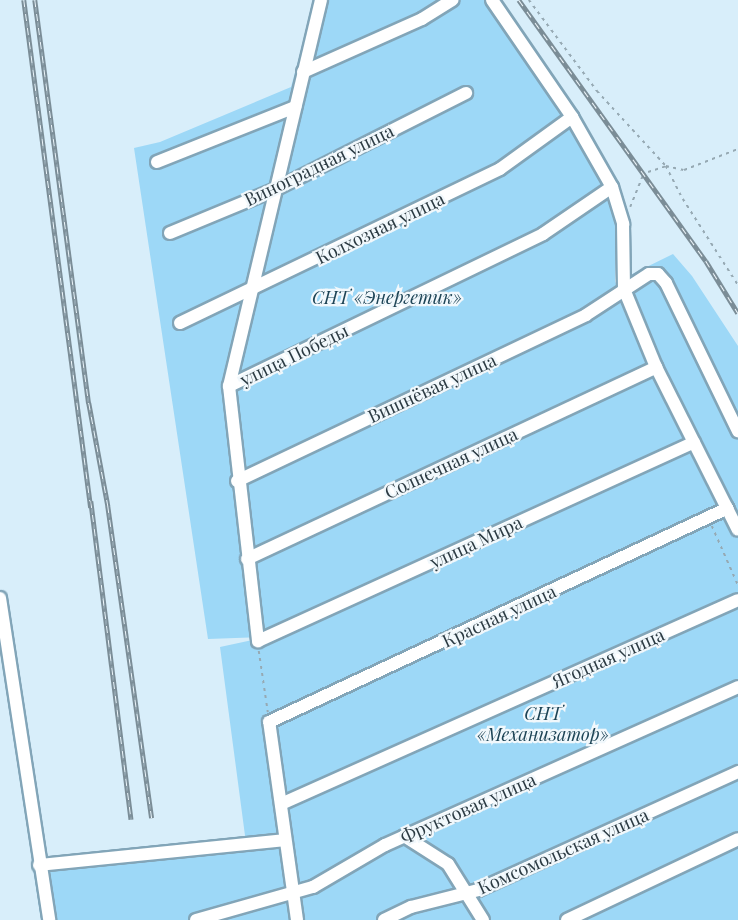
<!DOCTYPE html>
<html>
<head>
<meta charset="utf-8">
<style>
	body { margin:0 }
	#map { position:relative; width:738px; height:920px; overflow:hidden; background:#d8eefa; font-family:"Playfair Display",serif }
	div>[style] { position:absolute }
	.green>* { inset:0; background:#9dd8f7 }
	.path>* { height:1.5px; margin-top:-0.75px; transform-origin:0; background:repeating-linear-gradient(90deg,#96a9b3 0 3px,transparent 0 7.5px) }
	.roads { filter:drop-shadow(2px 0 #82a5b8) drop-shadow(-2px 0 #82a5b8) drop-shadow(0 2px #82a5b8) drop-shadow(0 -2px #82a5b8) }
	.minor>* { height:12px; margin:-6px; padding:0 6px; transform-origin:6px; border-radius:6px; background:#fff }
	.rail>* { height:4.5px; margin-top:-2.25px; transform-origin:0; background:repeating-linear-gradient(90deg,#f1f8fc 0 7px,#7b8d97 0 14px); box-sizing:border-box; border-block:2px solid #7b8d97 }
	span { translate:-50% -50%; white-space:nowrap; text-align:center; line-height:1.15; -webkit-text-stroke:4.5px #f1f8fc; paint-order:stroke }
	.street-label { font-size:18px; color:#2c3b43 }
	.park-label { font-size:18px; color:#1d4456; font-style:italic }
</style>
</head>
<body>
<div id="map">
	<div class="green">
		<i style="clip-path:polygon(315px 0,495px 0,616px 188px,615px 281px,618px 289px,618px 281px,673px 254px,692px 276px,738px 346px,738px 920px,41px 920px,32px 862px,246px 843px,220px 647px,262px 638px,690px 441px,656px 370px,654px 377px,687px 441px,261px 637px,208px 639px,134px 148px,160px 142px,291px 87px)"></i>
	</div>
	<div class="path">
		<i style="left:529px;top:0;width:114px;rotate:53.2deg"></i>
		<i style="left:597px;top:91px;width:102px;rotate:47.4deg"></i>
		<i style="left:666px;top:166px;width:37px;rotate:63deg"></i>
		<i style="left:683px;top:199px;width:102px;rotate:57.4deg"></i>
		<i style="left:648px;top:172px;width:19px;rotate:-18deg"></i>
		<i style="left:666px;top:166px;width:18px;rotate:13deg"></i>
		<i style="left:684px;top:170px;width:58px;rotate:-21.3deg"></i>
		<i style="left:630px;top:207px;width:35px;rotate:-68deg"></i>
		<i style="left:712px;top:526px;width:64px;rotate:66.2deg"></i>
		<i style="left:259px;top:651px;width:62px;rotate:81.6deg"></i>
	</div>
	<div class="roads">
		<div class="minor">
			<i style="left:321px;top:0;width:397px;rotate:103.4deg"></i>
			<i style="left:229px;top:386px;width:257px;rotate:83.5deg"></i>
			<i style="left:258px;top:641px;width:479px;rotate:-24.5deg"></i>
			<i style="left:492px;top:0;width:142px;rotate:55.6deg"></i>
			<i style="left:572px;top:117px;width:81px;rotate:60.3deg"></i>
			<i style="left:612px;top:187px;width:39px;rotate:73deg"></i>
			<i style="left:623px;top:224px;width:65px;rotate:89.1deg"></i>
			<i style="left:624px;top:289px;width:84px;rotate:67.7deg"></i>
			<i style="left:656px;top:367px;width:182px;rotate:63.3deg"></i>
			<i style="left:303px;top:72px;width:130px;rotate:-24deg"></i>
			<i style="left:422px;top:19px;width:36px;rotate:-32deg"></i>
			<i style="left:157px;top:162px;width:149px;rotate:-21.7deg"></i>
			<i style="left:170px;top:233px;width:115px;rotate:-22.5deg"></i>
			<i style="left:276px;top:189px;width:213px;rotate:-26.8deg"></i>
			<i style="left:180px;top:323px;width:355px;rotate:-25.7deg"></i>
			<i style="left:500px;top:169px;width:89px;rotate:-35.8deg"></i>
			<i style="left:229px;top:386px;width:349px;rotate:-25.8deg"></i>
			<i style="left:543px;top:234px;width:83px;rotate:-34.3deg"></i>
			<i style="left:237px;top:481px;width:386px;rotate:-25.4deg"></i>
			<i style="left:586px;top:315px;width:75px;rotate:-33.1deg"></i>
			<i style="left:649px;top:274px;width:9px"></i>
			<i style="left:658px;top:274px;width:12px;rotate:48deg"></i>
			<i style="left:666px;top:283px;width:165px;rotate:64.1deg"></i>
			<i style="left:247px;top:559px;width:452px;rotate:-25.1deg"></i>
			<i style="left:0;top:598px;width:326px;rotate:81.3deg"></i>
			<i style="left:281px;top:804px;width:500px;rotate:-24.06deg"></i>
			<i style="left:404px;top:836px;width:52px;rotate:32.5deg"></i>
			<i style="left:448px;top:864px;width:66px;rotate:58deg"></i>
			<i style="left:39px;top:865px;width:247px;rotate:-5.8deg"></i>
			<i style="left:196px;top:920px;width:122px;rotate:-15.8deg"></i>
			<i style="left:313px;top:887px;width:83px;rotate:-30.3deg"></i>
			<i style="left:385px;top:845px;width:387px;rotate:-24.1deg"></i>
			<i style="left:297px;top:920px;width:200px;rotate:-98deg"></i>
			<i style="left:269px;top:722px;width:506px;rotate:-25deg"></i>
			<i style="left:384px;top:920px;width:30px;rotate:-26deg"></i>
			<i style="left:411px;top:907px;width:69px;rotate:-14.2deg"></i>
			<i style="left:478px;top:890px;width:286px;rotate:-24.4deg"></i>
			<i style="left:567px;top:920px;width:189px;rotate:-25.3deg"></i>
		</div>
	</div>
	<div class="rail">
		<i style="left:24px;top:0;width:512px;rotate:82.49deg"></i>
		<i style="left:35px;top:0;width:407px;rotate:82.4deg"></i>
		<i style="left:89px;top:403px;width:105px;rotate:79.5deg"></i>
		<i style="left:108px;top:506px;width:315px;rotate:82deg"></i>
		<i style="left:519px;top:0;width:321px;rotate:54.4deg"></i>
		<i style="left:706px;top:261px;width:61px;rotate:58.4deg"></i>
		<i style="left:91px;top:501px;width:321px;rotate:82.8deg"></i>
	</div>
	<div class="street-label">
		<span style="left:319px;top:165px;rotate:-26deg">Виноградная улица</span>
		<span style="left:380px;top:228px;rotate:-26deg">Колхозная улица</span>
		<span style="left:294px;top:355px;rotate:-26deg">улица Победы</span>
		<span style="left:432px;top:388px;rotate:-25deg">Вишнёвая улица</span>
		<span style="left:451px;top:463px;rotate:-25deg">Солнечная улица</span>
		<span style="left:476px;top:542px;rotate:-25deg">улица Мира</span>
		<span style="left:499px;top:616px;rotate:-25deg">Красная улица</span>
		<span style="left:608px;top:658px;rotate:-24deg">Ягодная улица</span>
		<span style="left:468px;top:808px;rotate:-24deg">Фруктовая улица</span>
		<span style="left:563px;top:851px;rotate:-24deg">Комсомольская улица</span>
	</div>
	<div class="park-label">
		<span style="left:387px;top:297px">СНТ «Энергетик»</span>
		<span style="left:543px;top:724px">СНТ<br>«Механизатор»</span>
	</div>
</div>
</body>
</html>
